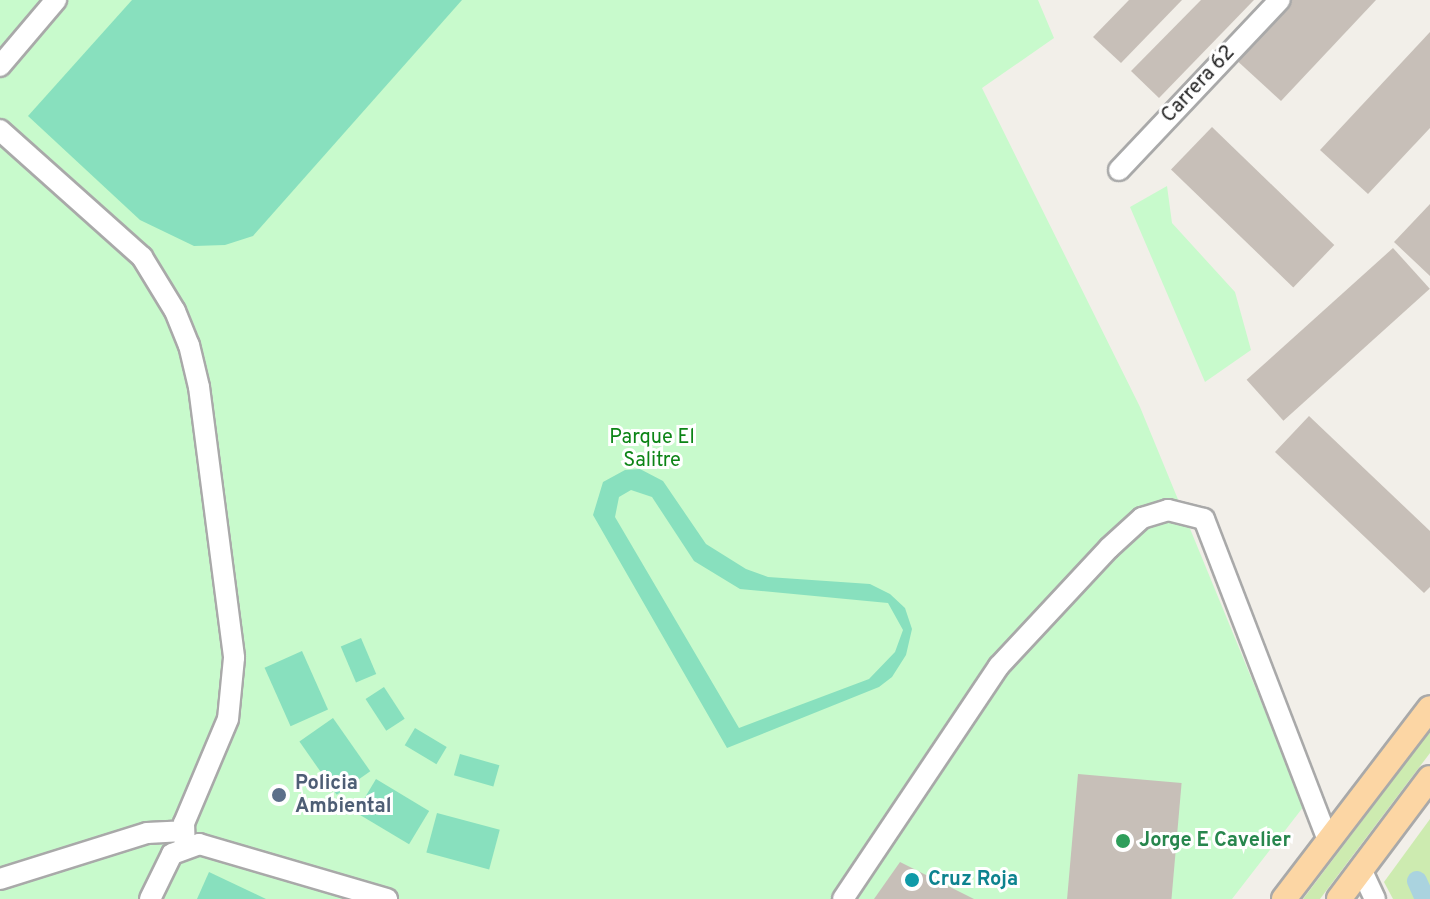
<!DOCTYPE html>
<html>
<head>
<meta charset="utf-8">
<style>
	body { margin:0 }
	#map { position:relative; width:1430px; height:899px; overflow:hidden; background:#f2efe9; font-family:Overpass,sans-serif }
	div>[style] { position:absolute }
	.grass>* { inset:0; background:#cdebb0 }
	.park>* { inset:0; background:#c8facc }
	.pitch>* { inset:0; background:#88e0be; transform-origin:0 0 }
	.canal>* { height:20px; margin:-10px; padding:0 10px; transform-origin:10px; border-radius:10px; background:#aad3df }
	.building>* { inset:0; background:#c7bfb8; transform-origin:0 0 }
	.roads { filter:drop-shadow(2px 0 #a9a9a9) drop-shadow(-2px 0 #a9a9a9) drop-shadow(0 2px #a9a9a9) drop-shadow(0 -2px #a9a9a9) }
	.minor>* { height:20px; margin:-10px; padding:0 10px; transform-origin:10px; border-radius:10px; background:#fff }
	.major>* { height:24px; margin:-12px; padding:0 12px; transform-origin:12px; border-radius:12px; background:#fcd6a4 }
	.dots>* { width:22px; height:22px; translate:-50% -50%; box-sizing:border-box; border:4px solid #fff; border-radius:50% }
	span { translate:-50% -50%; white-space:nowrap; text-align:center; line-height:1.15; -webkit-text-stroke:6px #fff; paint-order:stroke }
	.street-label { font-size:20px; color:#222 }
	.park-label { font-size:20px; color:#0c8416 }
	.service-label { font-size:20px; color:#4e5e75; font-weight:700 }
	.left { translate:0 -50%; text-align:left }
	.leisure-label { font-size:20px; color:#27864d; font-weight:700 }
	.culture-label { font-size:20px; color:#0d838f; font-weight:700 }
</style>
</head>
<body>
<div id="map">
	<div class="grass">
		<i style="clip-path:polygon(1430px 731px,1430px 753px,1320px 899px,1303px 899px)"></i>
		<i style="clip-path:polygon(1430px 819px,1430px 899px,1393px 899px,1384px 882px)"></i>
	</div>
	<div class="park">
		<i style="clip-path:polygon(0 0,1038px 0,1054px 38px,982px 88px,1140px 407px,1304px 806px,1232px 899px,0 899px)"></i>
		<i style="clip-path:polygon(1167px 186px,1172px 223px,1235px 292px,1251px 350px,1205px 382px,1130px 207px)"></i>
	</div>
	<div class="pitch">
		<i style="clip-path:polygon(132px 0,462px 0,253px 236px,225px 245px,194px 246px,140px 220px,28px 116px)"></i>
		<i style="clip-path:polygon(evenodd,640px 469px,663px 481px,706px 544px,746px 569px,768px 577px,870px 584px,890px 594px,905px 608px,912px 629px,906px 655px,892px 677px,879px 687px,727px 748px,593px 515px,603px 482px,625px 470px,640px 469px,631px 490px,652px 497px,694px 561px,740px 589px,888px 603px,903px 630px,895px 652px,869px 679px,739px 728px,615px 517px,619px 497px,631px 490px)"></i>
		<i style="left:361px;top:638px;width:39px;height:22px;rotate:67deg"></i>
		<i style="left:302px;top:651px;width:64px;height:41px;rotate:66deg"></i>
		<i style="left:384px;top:687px;width:38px;height:22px;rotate:57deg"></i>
		<i style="left:333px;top:718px;width:65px;height:41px;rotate:55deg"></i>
		<i style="left:415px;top:728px;width:37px;height:20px;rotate:31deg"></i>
		<i style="left:460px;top:754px;width:41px;height:22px;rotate:16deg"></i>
		<i style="left:376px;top:779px;width:62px;height:39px;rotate:31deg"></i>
		<i style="left:437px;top:813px;width:65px;height:41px;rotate:15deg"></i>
		<i style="clip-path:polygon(209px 872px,266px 899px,197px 899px)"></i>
	</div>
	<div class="canal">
		<i style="left:1417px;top:881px;width:20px;rotate:66deg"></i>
	</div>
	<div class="building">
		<i style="clip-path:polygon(1129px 0,1182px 0,1121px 63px,1093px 37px)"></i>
		<i style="clip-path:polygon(1201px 0,1254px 0,1159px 98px,1131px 71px)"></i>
		<i style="clip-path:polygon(1286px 0,1376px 0,1281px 101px,1233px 57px)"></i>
		<i style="clip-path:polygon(1430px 32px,1430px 128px,1368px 194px,1320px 150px)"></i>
		<i style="left:1212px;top:127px;width:170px;height:59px;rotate:44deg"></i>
		<i style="clip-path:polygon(1430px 204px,1430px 276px,1394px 242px)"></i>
		<i style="left:1393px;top:248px;width:55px;height:197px;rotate:48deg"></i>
		<i style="clip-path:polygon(1309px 416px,1430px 531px,1430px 587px,1424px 593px,1275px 452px)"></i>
		<i style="left:1078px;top:774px;width:104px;height:126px;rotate:5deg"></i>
		<i style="clip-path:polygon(900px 862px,974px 899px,874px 899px)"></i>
	</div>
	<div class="roads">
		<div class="minor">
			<i style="left:0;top:66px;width:87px;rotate:-49.7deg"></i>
			<i style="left:0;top:130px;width:191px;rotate:41.8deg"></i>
			<i style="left:142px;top:257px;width:63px;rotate:58.6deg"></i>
			<i style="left:175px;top:311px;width:37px;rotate:68deg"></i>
			<i style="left:189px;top:345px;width:43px;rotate:76.6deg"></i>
			<i style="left:199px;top:387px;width:273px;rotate:82.6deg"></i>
			<i style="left:234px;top:658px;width:61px;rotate:95.6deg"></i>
			<i style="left:228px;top:719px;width:113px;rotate:112.9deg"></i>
			<i style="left:184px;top:823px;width:23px;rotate:88deg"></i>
			<i style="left:1119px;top:170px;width:234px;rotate:-46.6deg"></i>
			<i style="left:1361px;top:869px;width:33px;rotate:65deg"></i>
			<i style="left:0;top:879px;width:154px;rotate:-17.4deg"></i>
			<i style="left:147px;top:833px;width:36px;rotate:-3deg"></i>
			<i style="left:150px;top:899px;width:50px;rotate:-63.9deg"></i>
			<i style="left:172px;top:854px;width:29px;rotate:-20deg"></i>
			<i style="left:199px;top:844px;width:196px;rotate:16.3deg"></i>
			<i style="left:843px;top:899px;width:280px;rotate:-56.2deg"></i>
			<i style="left:999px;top:666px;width:161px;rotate:-47deg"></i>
			<i style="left:1109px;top:548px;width:45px;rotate:-42.3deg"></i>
			<i style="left:1142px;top:518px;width:27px;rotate:-17deg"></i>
			<i style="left:1168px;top:510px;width:37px;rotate:14deg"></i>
			<i style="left:1204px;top:519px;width:344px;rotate:68.9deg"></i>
		</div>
		<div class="major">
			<i style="left:1284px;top:899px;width:240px;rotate:-52.6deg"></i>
			<i style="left:1339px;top:899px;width:151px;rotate:-53.1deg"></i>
		</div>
	</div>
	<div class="dots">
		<i style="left:279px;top:795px;background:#5c6f8a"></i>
		<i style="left:1123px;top:841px;background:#2e9e5b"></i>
		<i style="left:912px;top:880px;background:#0f9aa8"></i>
	</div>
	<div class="street-label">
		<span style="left:1199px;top:85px;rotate:-47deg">Carrera 62</span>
	</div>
	<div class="park-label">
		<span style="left:652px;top:450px">Parque El<br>Salitre</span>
	</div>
	<div class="service-label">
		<span class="left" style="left:295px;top:796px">Policia<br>Ambiental</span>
	</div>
	<div class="leisure-label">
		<span class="left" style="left:1139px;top:841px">Jorge E Cavelier</span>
	</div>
	<div class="culture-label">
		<span class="left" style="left:928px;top:880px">Cruz Roja</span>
	</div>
</div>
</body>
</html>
